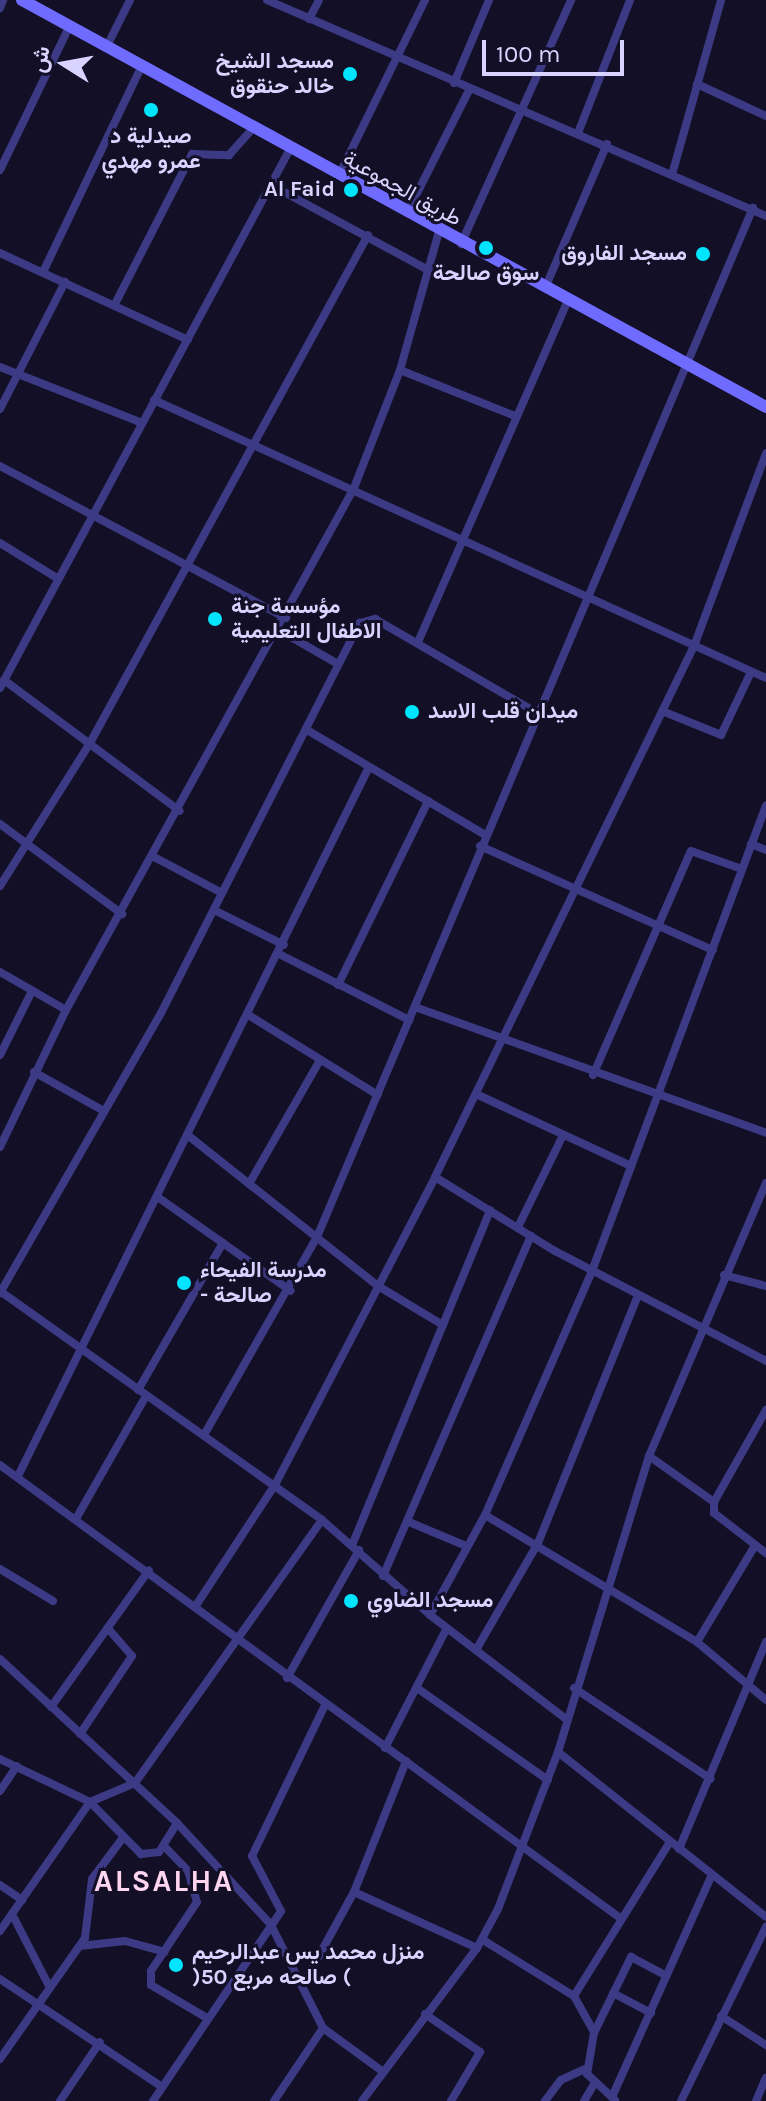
<!DOCTYPE html>
<html>
<head>
<meta charset="utf-8">
<style>
	body { margin:0 }
	#map { position:relative; width:766px; height:2101px; overflow:hidden; background:#130f26; font-family:Karla,Vazirmatn,sans-serif }
	div>[style] { position:absolute }
	.minor>* { height:8px; margin:-4px; padding:0 4px; transform-origin:4px; border-radius:4px; background:#3d3a85 }
	.secondary>* { height:12px; margin:-6px; padding:0 6px; transform-origin:6px; border-radius:6px; background:#6f6bff }
	.dots>* { width:22px; height:22px; translate:-50% -50%; box-sizing:border-box; border:4px solid #130f26; border-radius:50% }
	span { translate:-50% -50%; white-space:nowrap; text-align:center; line-height:1.15; -webkit-text-stroke:6px #130f26; paint-order:stroke }
	.poi-label { font-size:22px; color:#d9d4ff; font-weight:700 }
	.right { translate:-100% -50%; text-align:right }
	.left { translate:0 -50%; text-align:left }
	.street-label { font-size:22px; color:#d9d4ff }
	.district-label { font-size:30px; color:#ffd6f0; font-weight:700; letter-spacing:2px }
	.north { position:absolute; left:24px; top:24px; width:80px; height:80px; -webkit-text-stroke:6px #130f26; paint-order:stroke; rotate:281deg; font-size:22px; font-weight:700; line-height:32px; text-align:center; color:#d9d4ff }
	.north::after { content:''; display:block; margin:auto; width:28px; height:36px; background:#d9d4ff; clip-path:polygon(50% 0,100% 100%,50% 72%,0 100%) }
	.scale { position:absolute; left:482px; top:40px; width:142px; height:36px; box-sizing:border-box; border:4px solid #d9d4ff; border-top:0; padding-left:10px; font-size:24px; line-height:28px; white-space:nowrap; color:#d9d4ff; -webkit-text-stroke:6px #130f26; paint-order:stroke }
</style>
</head>
<body>
<div id="map">
	<div class="minor">
		<i style="left:267px;top:0;width:544px;rotate:23.41deg"></i>
		<i style="left:0;top:8px;width:9px;rotate:-69deg"></i>
		<i style="left:309px;top:19px;width:21px;rotate:-62deg"></i>
		<i style="left:106px;top:48px;width:54px;rotate:-63.4deg"></i>
		<i style="left:454px;top:83px;width:90px;rotate:-67.1deg"></i>
		<i style="left:697px;top:84px;width:76px;rotate:24.9deg"></i>
		<i style="left:578px;top:133px;width:143px;rotate:-68.6deg"></i>
		<i style="left:0;top:170px;width:159px;rotate:-64.2deg"></i>
		<i style="left:673px;top:171px;width:178px;rotate:-74.3deg"></i>
		<i style="left:339px;top:175px;width:195px;rotate:-63.8deg"></i>
		<i style="left:271px;top:185px;width:179px;rotate:28.4deg"></i>
		<i style="left:407px;top:213px;width:138px;rotate:-63.2deg"></i>
		<i style="left:461px;top:244px;width:268px;rotate:-65.7deg"></i>
		<i style="left:0;top:253px;width:207px;rotate:24.8deg"></i>
		<i style="left:43px;top:272px;width:227px;rotate:-64.4deg"></i>
		<i style="left:545px;top:288px;width:157px;rotate:-66.7deg"></i>
		<i style="left:115px;top:304px;width:169px;rotate:-62.8deg"></i>
		<i style="left:192px;top:154px;width:37px;rotate:2deg"></i>
		<i style="left:229px;top:155px;width:36px;rotate:-48deg"></i>
		<i style="left:0;top:367px;width:153px;rotate:21.5deg"></i>
		<i style="left:400px;top:370px;width:124px;rotate:21.8deg"></i>
		<i style="left:154px;top:400px;width:672px;rotate:24.43deg"></i>
		<i style="left:0;top:409px;width:143px;rotate:-62.9deg"></i>
		<i style="left:0;top:466px;width:324px;rotate:28deg"></i>
		<i style="left:0;top:543px;width:67px;rotate:31.6deg"></i>
		<i style="left:279px;top:630px;width:68px;rotate:30deg"></i>
		<i style="left:418px;top:642px;width:373px;rotate:-66.3deg"></i>
		<i style="left:4px;top:680px;width:219px;rotate:36.7deg"></i>
		<i style="left:0;top:688px;width:612px;rotate:-61.72deg"></i>
		<i style="left:662px;top:711px;width:64px;rotate:22.1deg"></i>
		<i style="left:721px;top:735px;width:70px;rotate:-64.5deg"></i>
		<i style="left:307px;top:730px;width:207px;rotate:30.5deg"></i>
		<i style="left:0;top:824px;width:152px;rotate:36.4deg"></i>
		<i style="left:751px;top:844px;width:16px;rotate:22deg"></i>
		<i style="left:480px;top:846px;width:255px;rotate:24.1deg"></i>
		<i style="left:154px;top:857px;width:77px;rotate:27.9deg"></i>
		<i style="left:0;top:886px;width:169px;rotate:-57.8deg"></i>
		<i style="left:90px;top:743px;width:579px;rotate:-61.31deg"></i>
		<i style="left:214px;top:910px;width:78px;rotate:26.6deg"></i>
		<i style="left:281px;top:955px;width:144px;rotate:26.9deg"></i>
		<i style="left:0;top:972px;width:76px;rotate:29.9deg"></i>
		<i style="left:338px;top:985px;width:205px;rotate:-63.9deg"></i>
		<i style="left:415px;top:1007px;width:373px;rotate:19.7deg"></i>
		<i style="left:250px;top:1016px;width:150px;rotate:31.7deg"></i>
		<i style="left:0;top:1055px;width:72px;rotate:-63.4deg"></i>
		<i style="left:34px;top:1072px;width:80px;rotate:29.1deg"></i>
		<i style="left:593px;top:1075px;width:244px;rotate:-66.4deg"></i>
		<i style="left:691px;top:851px;width:54px;rotate:19.4deg"></i>
		<i style="left:476px;top:1094px;width:171px;rotate:24.9deg"></i>
		<i style="left:190px;top:1137px;width:240px;rotate:38.4deg"></i>
		<i style="left:378px;top:1286px;width:76px;rotate:31deg"></i>
		<i style="left:0;top:1147px;width:152px;rotate:-64.3deg"></i>
		<i style="left:66px;top:1010px;width:596px;rotate:-61.11deg"></i>
		<i style="left:354px;top:488px;width:127px;rotate:-68.7deg"></i>
		<i style="left:400px;top:370px;width:144px;rotate:-74.3deg"></i>
		<i style="left:435px;top:1177px;width:141px;rotate:31.7deg"></i>
		<i style="left:555px;top:1251px;width:238px;rotate:27.5deg"></i>
		<i style="left:249px;top:1184px;width:143px;rotate:-60.2deg"></i>
		<i style="left:159px;top:1198px;width:161px;rotate:35.2deg"></i>
		<i style="left:518px;top:1227px;width:102px;rotate:-63.9deg"></i>
		<i style="left:724px;top:1275px;width:43px;rotate:14.7deg"></i>
		<i style="left:0;top:1291px;width:395px;rotate:35.4deg"></i>
		<i style="left:322px;top:1520px;width:144px;rotate:41.3deg"></i>
		<i style="left:430px;top:1615px;width:171px;rotate:37.4deg"></i>
		<i style="left:0;top:1293px;width:323px;rotate:-60.1deg"></i>
		<i style="left:161px;top:1013px;width:438px;rotate:-63deg"></i>
		<i style="left:360px;top:623px;width:16px;rotate:-15deg"></i>
		<i style="left:375px;top:619px;width:187px;rotate:30.1deg"></i>
		<i style="left:138px;top:1390px;width:170px;rotate:-60deg"></i>
		<i style="left:204px;top:1435px;width:228px;rotate:-60.3deg"></i>
		<i style="left:317px;top:1237px;width:1118px;rotate:-67.04deg"></i>
		<i style="left:649px;top:1456px;width:80px;rotate:35.3deg"></i>
		<i style="left:714px;top:1502px;width:11px;rotate:90deg"></i>
		<i style="left:714px;top:1513px;width:66px;rotate:37.6deg"></i>
		<i style="left:0;top:1465px;width:768px;rotate:36.15deg"></i>
		<i style="left:18px;top:1476px;width:791px;rotate:-63.66deg"></i>
		<i style="left:714px;top:1502px;width:106px;rotate:-60.5deg"></i>
		<i style="left:485px;top:1515px;width:247px;rotate:30.9deg"></i>
		<i style="left:697px;top:1642px;width:90px;rotate:40deg"></i>
		<i style="left:77px;top:1517px;width:139px;rotate:-60.3deg"></i>
		<i style="left:409px;top:1522px;width:62px;rotate:22.8deg"></i>
		<i style="left:353px;top:1543px;width:360px;rotate:-67.6deg"></i>
		<i style="left:0;top:1569px;width:62px;rotate:31.1deg"></i>
		<i style="left:383px;top:1576px;width:371px;rotate:-66.5deg"></i>
		<i style="left:197px;top:1604px;width:142px;rotate:-56.8deg"></i>
		<i style="left:275px;top:1485px;width:347px;rotate:-62.5deg"></i>
		<i style="left:435px;top:1177px;width:591px;rotate:-64deg"></i>
		<i style="left:694px;top:646px;width:206px;rotate:-69.5deg"></i>
		<i style="left:430px;top:1615px;width:114px;rotate:-61.2deg"></i>
		<i style="left:485px;top:1515px;width:266px;rotate:-66.3deg"></i>
		<i style="left:592px;top:1271px;width:497px;rotate:-69.5deg"></i>
		<i style="left:697px;top:1642px;width:111px;rotate:-59deg"></i>
		<i style="left:476px;top:1650px;width:124px;rotate:-59.9deg"></i>
		<i style="left:538px;top:1543px;width:266px;rotate:-68deg"></i>
		<i style="left:0;top:1659px;width:241px;rotate:42.8deg"></i>
		<i style="left:177px;top:1823px;width:139px;rotate:47.3deg"></i>
		<i style="left:271px;top:1925px;width:115px;rotate:63.2deg"></i>
		<i style="left:323px;top:2028px;width:73px;rotate:36.1deg"></i>
		<i style="left:287px;top:1678px;width:147px;rotate:-60.6deg"></i>
		<i style="left:417px;top:1688px;width:160px;rotate:35.1deg"></i>
		<i style="left:574px;top:1688px;width:164px;rotate:33.6deg"></i>
		<i style="left:51px;top:1707px;width:168px;rotate:-54.4deg"></i>
		<i style="left:80px;top:1734px;width:94px;rotate:-56.3deg"></i>
		<i style="left:132px;top:1656px;width:37px;rotate:-131deg"></i>
		<i style="left:385px;top:1748px;width:135px;rotate:-62.7deg"></i>
		<i style="left:558px;top:1752px;width:265px;rotate:38.4deg"></i>
		<i style="left:0;top:1759px;width:100px;rotate:25.5deg"></i>
		<i style="left:90px;top:1802px;width:73px;rotate:45.6deg"></i>
		<i style="left:141px;top:1854px;width:18px;rotate:-6deg"></i>
		<i style="left:159px;top:1852px;width:34px;rotate:-58deg"></i>
		<i style="left:0;top:1791px;width:30px;rotate:-56deg"></i>
		<i style="left:165px;top:1847px;width:33px;rotate:46deg"></i>
		<i style="left:188px;top:1871px;width:32px;rotate:74deg"></i>
		<i style="left:197px;top:1902px;width:83px;rotate:123.7deg"></i>
		<i style="left:151px;top:1971px;width:14px;rotate:90deg"></i>
		<i style="left:151px;top:1985px;width:65px;rotate:30.5deg"></i>
		<i style="left:679px;top:1849px;width:225px;rotate:-67.2deg"></i>
		<i style="left:0;top:1885px;width:27px;rotate:34deg"></i>
		<i style="left:354px;top:1892px;width:135px;rotate:24.5deg"></i>
		<i style="left:12px;top:1914px;width:81px;rotate:62.8deg"></i>
		<i style="left:0;top:1931px;width:157px;rotate:-55.1deg"></i>
		<i style="left:90px;top:1802px;width:49px;rotate:-22.9deg"></i>
		<i style="left:135px;top:1783px;width:323px;rotate:-54.6deg"></i>
		<i style="left:483px;top:1940px;width:107px;rotate:31.6deg"></i>
		<i style="left:574px;top:1996px;width:41px;rotate:60.9deg"></i>
		<i style="left:80px;top:1946px;width:45px;rotate:-6.3deg"></i>
		<i style="left:125px;top:1941px;width:41px;rotate:15.4deg"></i>
		<i style="left:0;top:1979px;width:195px;rotate:33.7deg"></i>
		<i style="left:303px;top:1985px;width:106px;rotate:-61.3deg"></i>
		<i style="left:354px;top:1892px;width:141px;rotate:-68.3deg"></i>
		<i style="left:613px;top:1993px;width:43px;rotate:27.8deg"></i>
		<i style="left:574px;top:1996px;width:181px;rotate:-58.1deg"></i>
		<i style="left:425px;top:2014px;width:67px;rotate:34.6deg"></i>
		<i style="left:480px;top:2052px;width:57px;rotate:120.6deg"></i>
		<i style="left:721px;top:2016px;width:54px;rotate:32.8deg"></i>
		<i style="left:0;top:2059px;width:148px;rotate:-54.9deg"></i>
		<i style="left:85px;top:1938px;width:59px;rotate:-83.2deg"></i>
		<i style="left:92px;top:1879px;width:50px;rotate:-53.1deg"></i>
		<i style="left:612px;top:2097px;width:243px;rotate:-65.8deg"></i>
		<i style="left:615px;top:2100px;width:38px;rotate:-137deg"></i>
		<i style="left:587px;top:2074px;width:42px;rotate:-80.3deg"></i>
		<i style="left:594px;top:2033px;width:85px;rotate:-64deg"></i>
		<i style="left:631px;top:1957px;width:40px;rotate:28deg"></i>
		<i style="left:60px;top:2101px;width:71px;rotate:-55.9deg"></i>
		<i style="left:153px;top:2101px;width:229px;rotate:-56deg"></i>
		<i style="left:281px;top:1911px;width:62px;rotate:-117.8deg"></i>
		<i style="left:252px;top:1856px;width:165px;rotate:-64.2deg"></i>
		<i style="left:274px;top:2101px;width:88px;rotate:-56.1deg"></i>
		<i style="left:362px;top:2101px;width:191px;rotate:-53.1deg"></i>
		<i style="left:477px;top:1948px;width:44px;rotate:-61.7deg"></i>
		<i style="left:498px;top:1909px;width:168px;rotate:-69.1deg"></i>
		<i style="left:558px;top:1752px;width:310px;rotate:-72.9deg"></i>
		<i style="left:649px;top:1456px;width:297px;rotate:-66.8deg"></i>
		<i style="left:545px;top:2101px;width:26px;rotate:-53deg"></i>
		<i style="left:561px;top:2080px;width:26px;rotate:-25deg"></i>
		<i style="left:584px;top:2101px;width:21px;rotate:-59deg"></i>
		<i style="left:681px;top:2101px;width:194px;rotate:-64deg"></i>
		<i style="left:756px;top:2101px;width:25px;rotate:-67deg"></i>
	</div>
	<div class="secondary">
		<i style="left:22px;top:0;width:848px;rotate:28.68deg"></i>
	</div>
	<div class="dots">
		<i style="left:350px;top:74px;background:#00e5ff"></i>
		<i style="left:151px;top:110px;background:#00e5ff"></i>
		<i style="left:351px;top:190px;background:#00e5ff"></i>
		<i style="left:486px;top:248px;background:#00e5ff"></i>
		<i style="left:703px;top:254px;background:#00e5ff"></i>
		<i style="left:215px;top:619px;background:#00e5ff"></i>
		<i style="left:412px;top:712px;background:#00e5ff"></i>
		<i style="left:184px;top:1283px;background:#00e5ff"></i>
		<i style="left:351px;top:1601px;background:#00e5ff"></i>
		<i style="left:176px;top:1965px;background:#00e5ff"></i>
	</div>
	<div class="poi-label">
		<span class="right" style="left:334px;top:74px">مسجد الشيخ<br>خالد حنقوق</span>
		<span style="left:151px;top:149px">صيدلية د<br>عمرو مهدي</span>
		<span class="right" style="left:335px;top:190px">Al Faid</span>
		<span class="right" style="left:687px;top:254px">مسجد الفاروق</span>
		<span style="left:486px;top:274px">سوق صالحة</span>
		<span class="left" style="left:231px;top:619px">مؤسسة جنة<br>الاطفال التعليمية</span>
		<span class="left" style="left:428px;top:712px">ميدان قلب الاسد</span>
		<span class="left" style="left:200px;top:1283px">مدرسة الفيحاء<br>- صالحة</span>
		<span class="left" style="left:367px;top:1601px">مسجد الضاوي</span>
		<span class="left" style="left:192px;top:1965px">منزل محمد يس عبدالرحيم<br>)صالحه مربع 50 (</span>
	</div>
	<div class="street-label">
		<span style="left:402px;top:189px;rotate:29deg">طريق الجموعية</span>
	</div>
	<div class="district-label">
		<span style="left:164px;top:1881px">ALSALHA</span>
	</div>
	<div class="north">ش</div>
	<div class="scale">100 m</div>
</div>
</body>
</html>
